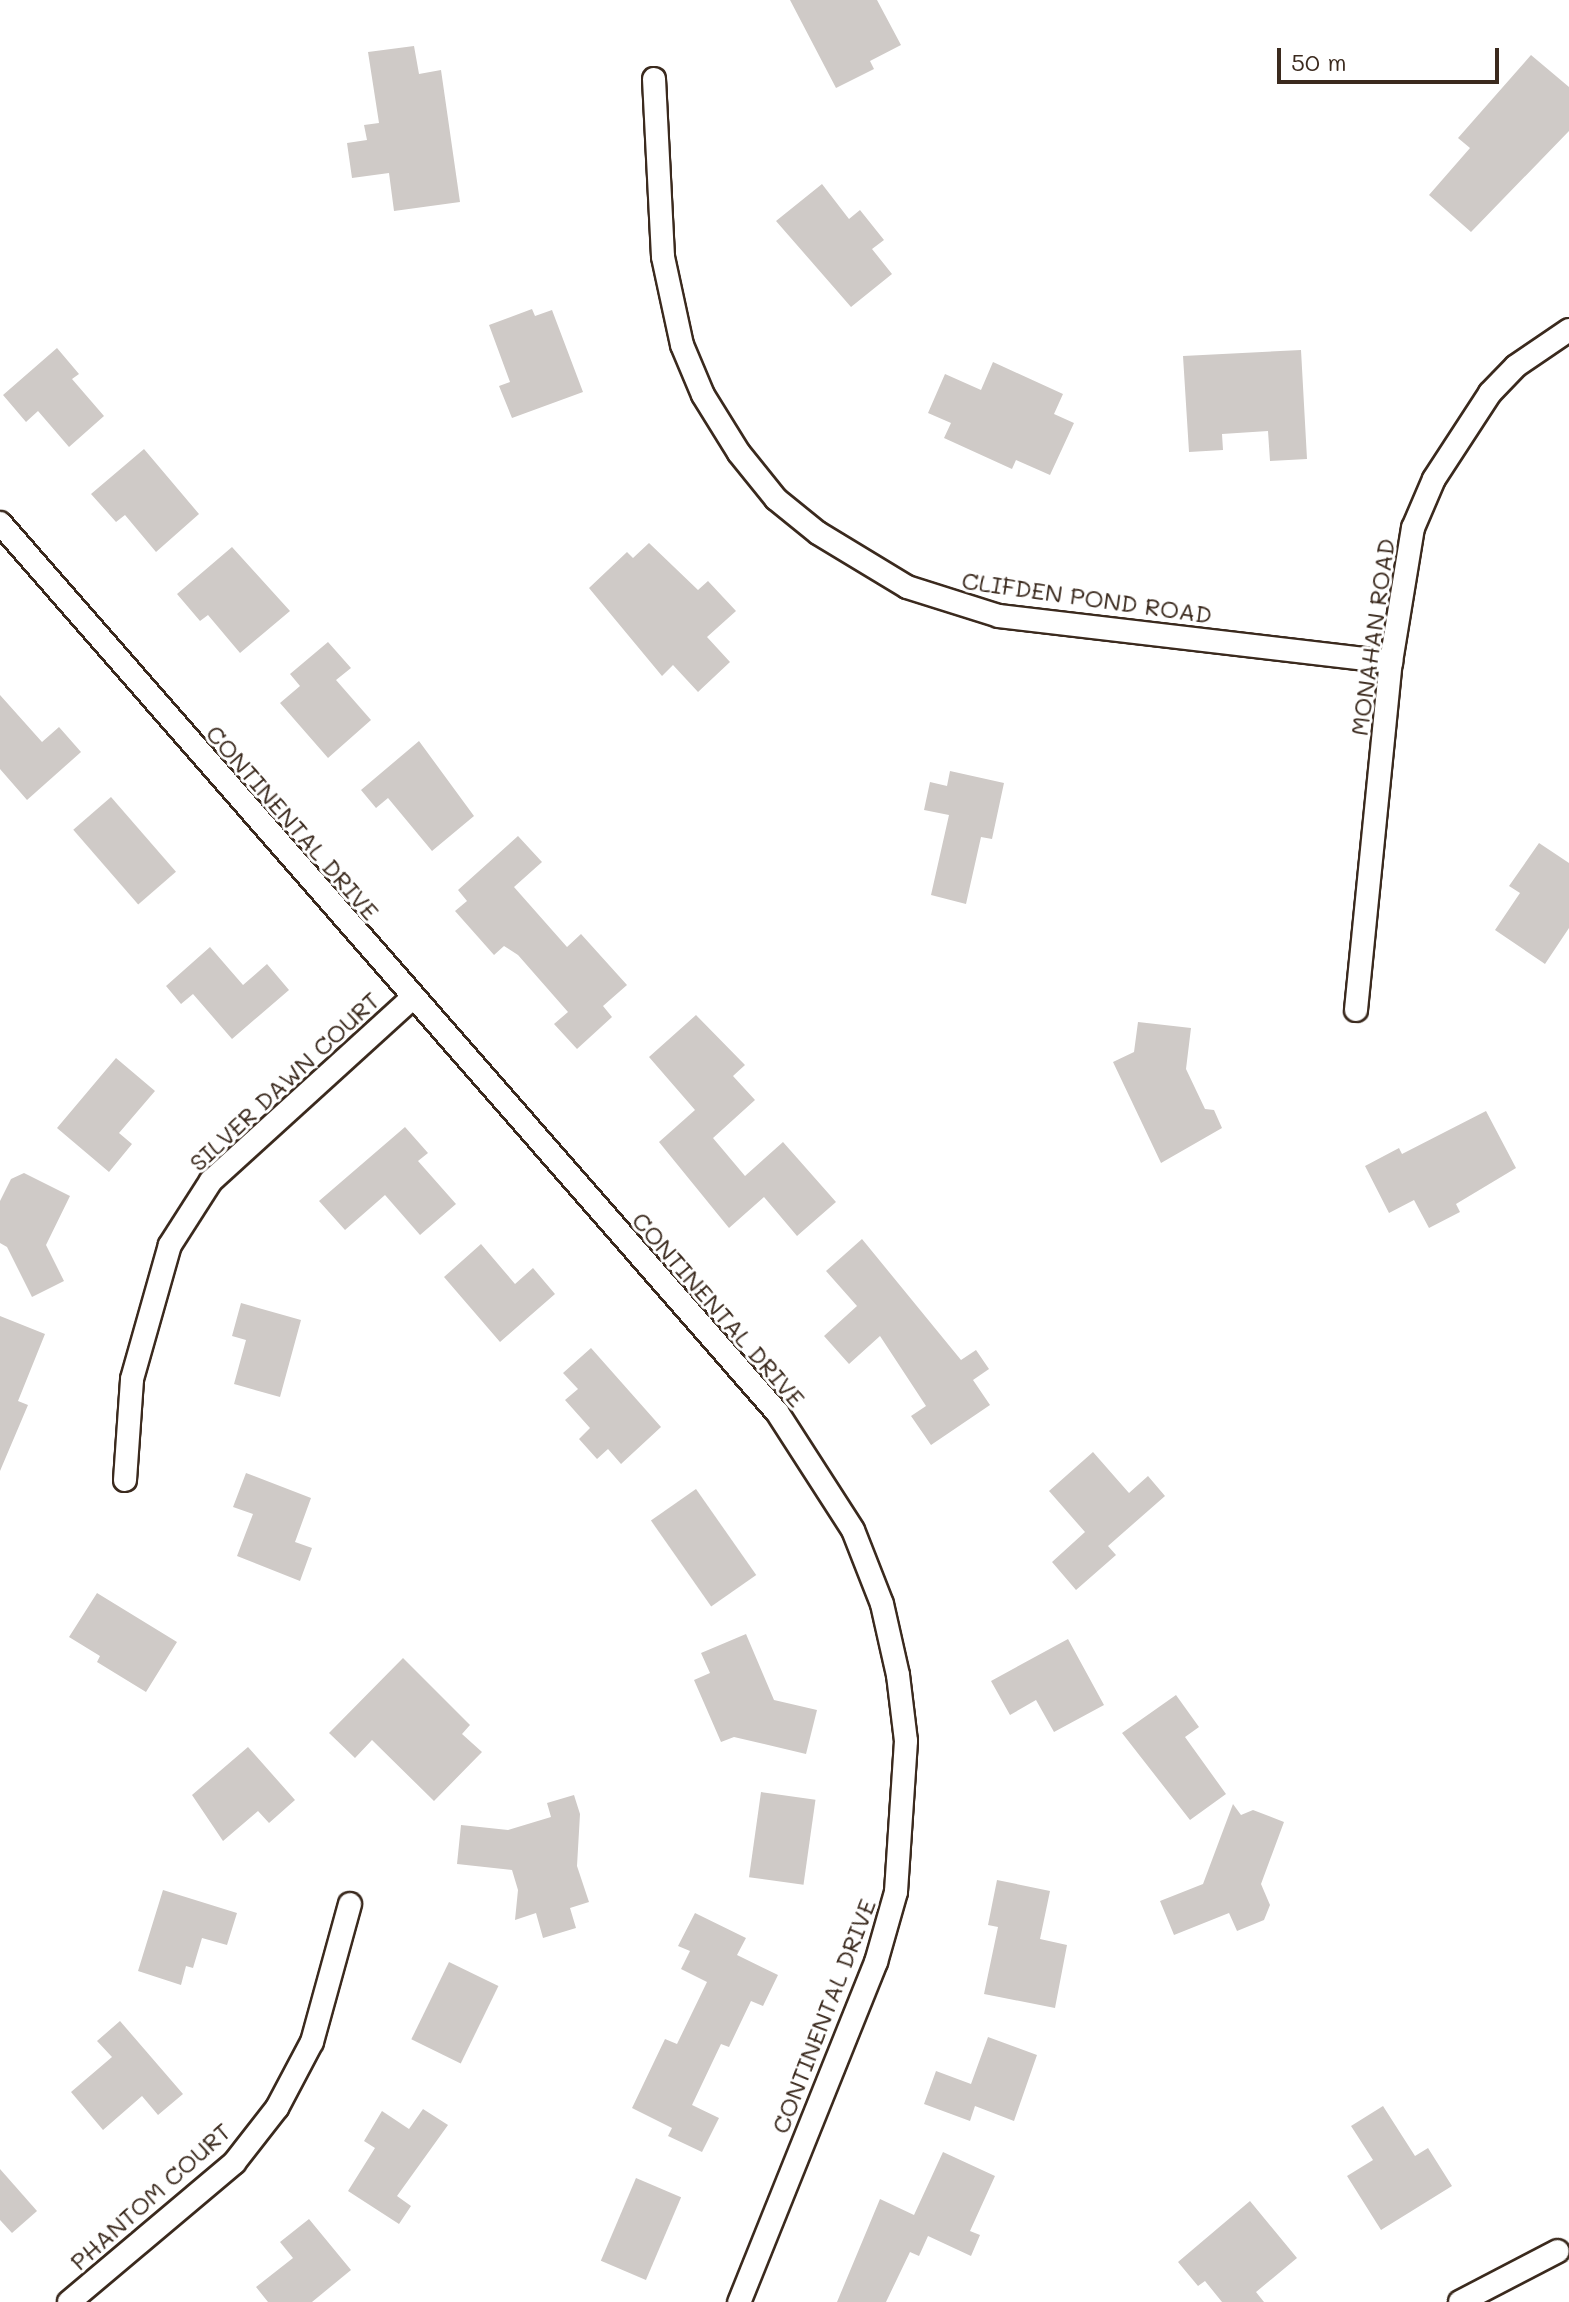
<!DOCTYPE html>
<html>
<head>
<meta charset="utf-8">
<style>
	body { margin:0 }
	#map { position:relative; width:1569px; height:2302px; overflow:hidden; background:#fff; font-family:Mali,sans-serif }
	div>[style] { position:absolute }
	.building>* { inset:0; background:#cfcac7; transform-origin:0 0 }
	.roads { filter:drop-shadow(2px 0 #3b2a1e) drop-shadow(-2px 0 #3b2a1e) drop-shadow(0 2px #3b2a1e) drop-shadow(0 -2px #3b2a1e) }
	.street>* { height:22px; margin:-11px; padding:0 11px; transform-origin:11px; border-radius:11px; background:#fff }
	span { translate:-50% -50%; white-space:nowrap; text-align:center; line-height:1.15; -webkit-text-stroke:6px #fff; paint-order:stroke }
	.street-label { font-size:24px; color:#3b2a1e }
	.scale { position:absolute; left:1277px; top:48px; width:222px; height:36px; box-sizing:border-box; border:4px solid #3b2a1e; border-top:0; padding-left:10px; font-size:24px; line-height:28px; white-space:nowrap; color:#3b2a1e; -webkit-text-stroke:6px #fff; paint-order:stroke }
</style>
</head>
<body>
<div id="map">
	<div class="building">
		<i style="clip-path:polygon(790px 0,877px 0,901px 45px,870px 61px,874px 69px,836px 88px)"></i>
		<i style="clip-path:polygon(414px 46px,419px 74px,441px 70px,460px 202px,394px 211px,389px 173px,352px 178px,347px 143px,367px 140px,364px 125px,379px 123px,368px 52px)"></i>
		<i style="clip-path:polygon(1531px 55px,1569px 87px,1569px 131px,1471px 232px,1429px 195px,1470px 148px,1458px 138px)"></i>
		<i style="clip-path:polygon(822px 184px,849px 219px,860px 210px,884px 240px,872px 249px,892px 274px,851px 307px,776px 221px)"></i>
		<i style="clip-path:polygon(532px 309px,535px 316px,552px 310px,583px 392px,512px 418px,499px 386px,510px 382px,489px 325px)"></i>
		<i style="clip-path:polygon(57px 348px,79px 374px,72px 379px,104px 416px,69px 447px,38px 411px,26px 422px,3px 395px)"></i>
		<i style="clip-path:polygon(1301px 350px,1307px 459px,1270px 461px,1268px 431px,1222px 434px,1223px 450px,1189px 452px,1183px 356px)"></i>
		<i style="clip-path:polygon(993px 362px,1063px 394px,1054px 414px,1074px 423px,1050px 475px,1016px 460px,1012px 469px,944px 438px,951px 423px,928px 413px,945px 374px,981px 390px)"></i>
		<i style="clip-path:polygon(144px 449px,199px 514px,156px 552px,125px 515px,116px 522px,91px 494px)"></i>
		<i style="clip-path:polygon(649px 543px,698px 590px,708px 581px,736px 611px,707px 637px,730px 662px,698px 692px,673px 665px,662px 676px,589px 588px,627px 552px,633px 558px)"></i>
		<i style="clip-path:polygon(232px 547px,290px 611px,240px 653px,208px 615px,200px 621px,177px 594px)"></i>
		<i style="clip-path:polygon(328px 642px,351px 668px,336px 680px,371px 720px,328px 758px,280px 703px,300px 686px,290px 674px)"></i>
		<i style="clip-path:polygon(0 695px,42px 742px,59px 727px,81px 752px,27px 800px,0 769px)"></i>
		<i style="clip-path:polygon(419px 741px,474px 816px,432px 851px,388px 798px,376px 808px,361px 790px)"></i>
		<i style="clip-path:polygon(950px 771px,1004px 783px,992px 839px,981px 837px,966px 904px,931px 895px,949px 815px,924px 810px,930px 782px,947px 786px)"></i>
		<i style="left:111px;top:797px;width:99px;height:50px;rotate:49deg"></i>
		<i style="clip-path:polygon(518px 836px,542px 862px,514px 887px,567px 947px,581px 934px,627px 985px,603px 1006px,612px 1017px,577px 1049px,554px 1024px,568px 1012px,518px 955px,504px 946px,494px 955px,455px 911px,467px 901px,458px 890px)"></i>
		<i style="clip-path:polygon(1539px 843px,1569px 863px,1569px 928px,1545px 964px,1495px 930px,1520px 893px,1509px 886px)"></i>
		<i style="clip-path:polygon(210px 947px,243px 985px,267px 964px,289px 990px,232px 1039px,193px 994px,181px 1004px,166px 986px)"></i>
		<i style="clip-path:polygon(696px 1015px,745px 1065px,733px 1076px,755px 1100px,713px 1138px,745px 1176px,783px 1142px,836px 1202px,797px 1236px,764px 1197px,729px 1228px,659px 1142px,695px 1110px,649px 1057px)"></i>
		<i style="clip-path:polygon(1138px 1022px,1191px 1028px,1186px 1069px,1205px 1109px,1214px 1110px,1222px 1128px,1161px 1163px,1113px 1062px,1134px 1052px)"></i>
		<i style="clip-path:polygon(116px 1058px,155px 1091px,119px 1133px,132px 1144px,109px 1172px,57px 1128px)"></i>
		<i style="clip-path:polygon(1486px 1111px,1516px 1168px,1456px 1204px,1460px 1212px,1429px 1228px,1414px 1200px,1389px 1213px,1365px 1166px,1399px 1148px,1402px 1154px)"></i>
		<i style="clip-path:polygon(405px 1127px,428px 1153px,418px 1161px,456px 1204px,420px 1235px,385px 1195px,345px 1230px,319px 1201px)"></i>
		<i style="clip-path:polygon(24px 1173px,70px 1196px,46px 1245px,64px 1281px,32px 1297px,7px 1247px,0 1243px,0 1201px,11px 1179px)"></i>
		<i style="clip-path:polygon(862px 1239px,961px 1360px,976px 1350px,989px 1369px,973px 1380px,990px 1405px,931px 1445px,911px 1416px,926px 1406px,880px 1336px,849px 1364px,824px 1336px,857px 1306px,826px 1271px)"></i>
		<i style="clip-path:polygon(481px 1244px,515px 1284px,533px 1268px,555px 1294px,500px 1342px,444px 1277px)"></i>
		<i style="clip-path:polygon(241px 1303px,301px 1320px,280px 1397px,234px 1384px,246px 1340px,232px 1336px)"></i>
		<i style="clip-path:polygon(0 1316px,45px 1334px,18px 1401px,28px 1405px,0 1471px)"></i>
		<i style="clip-path:polygon(591px 1348px,661px 1427px,621px 1464px,608px 1449px,597px 1459px,579px 1439px,590px 1428px,565px 1400px,578px 1389px,563px 1373px)"></i>
		<i style="clip-path:polygon(1093px 1452px,1129px 1493px,1148px 1476px,1165px 1496px,1108px 1546px,1116px 1555px,1076px 1590px,1052px 1562px,1085px 1532px,1049px 1491px)"></i>
		<i style="clip-path:polygon(246px 1473px,311px 1498px,295px 1542px,312px 1548px,300px 1581px,237px 1556px,253px 1514px,233px 1507px)"></i>
		<i style="left:696px;top:1489px;width:105px;height:55px;rotate:55deg"></i>
		<i style="clip-path:polygon(97px 1593px,177px 1642px,146px 1692px,97px 1662px,100px 1656px,69px 1637px)"></i>
		<i style="clip-path:polygon(746px 1634px,774px 1700px,817px 1710px,806px 1754px,734px 1737px,721px 1742px,694px 1680px,710px 1673px,701px 1653px)"></i>
		<i style="clip-path:polygon(1068px 1639px,1104px 1705px,1054px 1732px,1036px 1700px,1010px 1715px,991px 1681px)"></i>
		<i style="clip-path:polygon(403px 1658px,470px 1725px,462px 1734px,482px 1752px,434px 1801px,372px 1740px,355px 1758px,329px 1733px)"></i>
		<i style="clip-path:polygon(1176px 1695px,1199px 1727px,1185px 1737px,1226px 1794px,1190px 1820px,1122px 1733px)"></i>
		<i style="clip-path:polygon(248px 1747px,295px 1800px,269px 1823px,258px 1811px,223px 1841px,192px 1795px)"></i>
		<i style="left:761px;top:1792px;width:55px;height:86px;rotate:8deg"></i>
		<i style="clip-path:polygon(574px 1795px,580px 1814px,577px 1866px,589px 1902px,570px 1908px,576px 1928px,543px 1938px,536px 1913px,515px 1920px,518px 1890px,512px 1870px,457px 1864px,461px 1825px,508px 1830px,551px 1817px,547px 1803px)"></i>
		<i style="clip-path:polygon(1233px 1804px,1241px 1815px,1253px 1810px,1284px 1822px,1261px 1884px,1270px 1905px,1264px 1920px,1237px 1931px,1229px 1913px,1174px 1935px,1160px 1901px,1203px 1884px)"></i>
		<i style="clip-path:polygon(997px 1880px,1050px 1891px,1040px 1939px,1067px 1945px,1055px 2008px,984px 1994px,998px 1927px,988px 1925px)"></i>
		<i style="clip-path:polygon(163px 1890px,237px 1913px,227px 1945px,202px 1938px,193px 1968px,186px 1966px,181px 1985px,138px 1971px)"></i>
		<i style="clip-path:polygon(695px 1913px,746px 1938px,737px 1955px,778px 1975px,763px 2006px,751px 2001px,729px 2047px,721px 2044px,692px 2105px,719px 2118px,702px 2152px,668px 2136px,672px 2128px,632px 2108px,665px 2039px,677px 2044px,707px 1982px,681px 1969px,690px 1951px,678px 1946px)"></i>
		<i style="left:449px;top:1962px;width:55px;height:86px;rotate:26deg"></i>
		<i style="clip-path:polygon(120px 2021px,183px 2094px,158px 2115px,142px 2096px,103px 2130px,71px 2092px,112px 2057px,97px 2041px)"></i>
		<i style="clip-path:polygon(988px 2037px,1037px 2055px,1014px 2121px,975px 2106px,970px 2121px,924px 2104px,936px 2071px,971px 2084px)"></i>
		<i style="clip-path:polygon(1383px 2106px,1415px 2156px,1428px 2148px,1452px 2186px,1381px 2230px,1347px 2176px,1373px 2160px,1351px 2126px)"></i>
		<i style="clip-path:polygon(423px 2109px,448px 2125px,397px 2196px,411px 2206px,399px 2224px,348px 2191px,375px 2148px,364px 2141px,382px 2111px,409px 2129px)"></i>
		<i style="clip-path:polygon(943px 2152px,995px 2176px,970px 2231px,980px 2235px,971px 2256px,928px 2236px,919px 2256px,910px 2252px,886px 2302px,837px 2302px,880px 2199px,914px 2215px)"></i>
		<i style="clip-path:polygon(0 2169px,37px 2211px,12px 2233px,0 2220px)"></i>
		<i style="left:636px;top:2178px;width:49px;height:90px;rotate:23deg"></i>
		<i style="clip-path:polygon(1250px 2201px,1297px 2258px,1256px 2292px,1264px 2302px,1222px 2302px,1205px 2281px,1198px 2286px,1178px 2262px)"></i>
		<i style="clip-path:polygon(309px 2219px,351px 2270px,312px 2302px,268px 2302px,256px 2287px,293px 2258px,280px 2242px)"></i>
	</div>
	<div class="roads">
		<div class="street">
			<i style="left:654px;top:79px;width:178px;rotate:87.1deg"></i>
			<i style="left:663px;top:257px;width:90px;rotate:77.8deg"></i>
			<i style="left:682px;top:345px;width:54px;rotate:67.2deg"></i>
			<i style="left:703px;top:395px;width:68px;rotate:58.2deg"></i>
			<i style="left:739px;top:453px;width:59px;rotate:51.2deg"></i>
			<i style="left:776px;top:499px;width:54px;rotate:39deg"></i>
			<i style="left:818px;top:533px;width:104px;rotate:31.2deg"></i>
			<i style="left:907px;top:587px;width:96px;rotate:17.5deg"></i>
			<i style="left:999px;top:616px;width:395px;rotate:6.7deg"></i>
			<i style="left:0;top:523px;width:1181px;rotate:48.85deg"></i>
			<i style="left:777px;top:1412px;width:140px;rotate:57.2deg"></i>
			<i style="left:853px;top:1530px;width:79px;rotate:68.6deg"></i>
			<i style="left:882px;top:1604px;width:73px;rotate:77.3deg"></i>
			<i style="left:898px;top:1675px;width:66px;rotate:83.1deg"></i>
			<i style="left:906px;top:1741px;width:151px;rotate:93.8deg"></i>
			<i style="left:896px;top:1892px;width:73px;rotate:105.9deg"></i>
			<i style="left:876px;top:1962px;width:367px;rotate:111.9deg"></i>
			<i style="left:1356px;top:1010px;width:350px;rotate:-84.3deg"></i>
			<i style="left:1391px;top:662px;width:136px;rotate:-80.7deg"></i>
			<i style="left:1413px;top:528px;width:53px;rotate:-66.8deg"></i>
			<i style="left:1434px;top:479px;width:103px;rotate:-56.9deg"></i>
			<i style="left:1490px;top:393px;width:37px;rotate:-46deg"></i>
			<i style="left:1516px;top:366px;width:64px;rotate:-34.2deg"></i>
			<i style="left:125px;top:1480px;width:101px;rotate:-86deg"></i>
			<i style="left:132px;top:1379px;width:139px;rotate:-74.2deg"></i>
			<i style="left:170px;top:1245px;width:76px;rotate:-57.4deg"></i>
			<i style="left:211px;top:1181px;width:272px;rotate:-42.3deg"></i>
			<i style="left:69px;top:2302px;width:216px;rotate:-40.1deg"></i>
			<i style="left:234px;top:2163px;width:70px;rotate:-52deg"></i>
			<i style="left:277px;top:2108px;width:75px;rotate:-62.1deg"></i>
			<i style="left:312px;top:2042px;width:143px;rotate:-74.6deg"></i>
			<i style="left:1460px;top:2302px;width:110px;rotate:-27.5deg"></i>
		</div>
	</div>
	<div class="street-label">
		<span style="left:1087px;top:597px;rotate:8deg">CLIFDEN POND ROAD</span>
		<span style="left:1372px;top:637px;rotate:-82deg">MONAHAN ROAD</span>
		<span style="left:293px;top:822px;rotate:49deg">CONTINENTAL DRIVE</span>
		<span style="left:284px;top:1081px;rotate:-43deg">SILVER DAWN COURT</span>
		<span style="left:719px;top:1309px;rotate:49deg">CONTINENTAL DRIVE</span>
		<span style="left:823px;top:2016px;rotate:-69deg">CONTINENTAL DRIVE</span>
		<span style="left:150px;top:2196px;rotate:-42deg">PHANTOM COURT</span>
	</div>
	<div class="scale">50 m</div>
</div>
</body>
</html>
